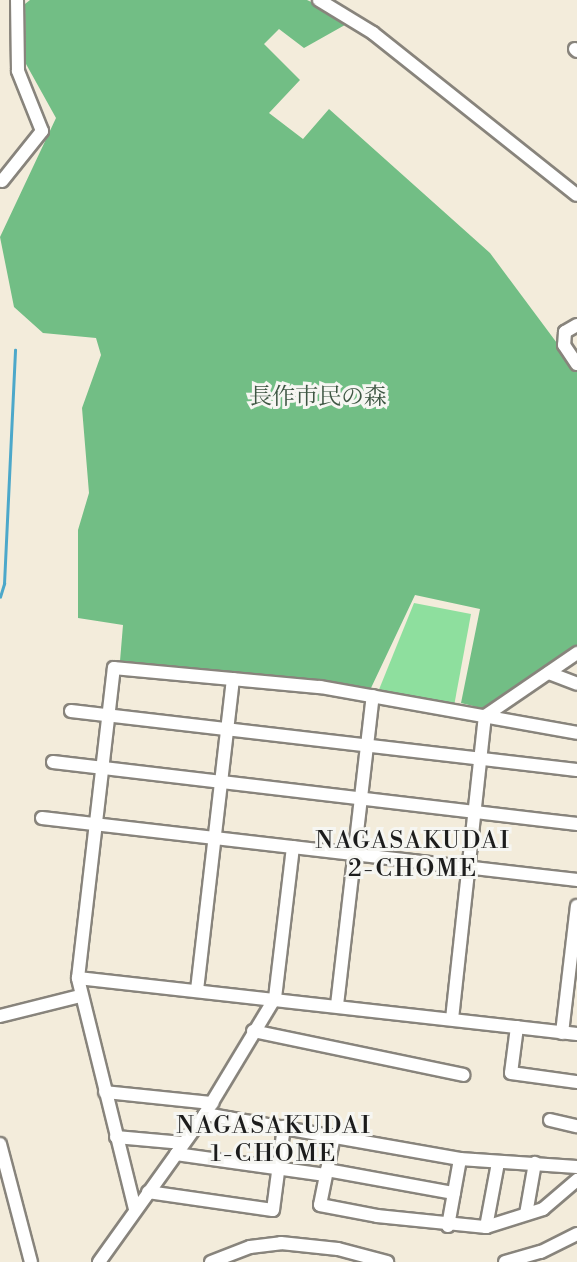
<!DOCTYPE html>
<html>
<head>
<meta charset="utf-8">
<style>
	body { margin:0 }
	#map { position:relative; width:577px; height:1262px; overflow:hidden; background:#f3ecdb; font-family:"Libre Bodoni","Noto Serif JP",serif }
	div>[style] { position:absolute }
	.green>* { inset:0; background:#8edf9e }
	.forest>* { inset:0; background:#72be85 }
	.stream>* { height:2.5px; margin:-1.25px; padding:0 1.25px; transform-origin:1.25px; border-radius:1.25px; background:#4ca8ca }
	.roads { filter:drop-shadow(2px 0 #88847c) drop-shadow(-2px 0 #88847c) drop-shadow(0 2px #88847c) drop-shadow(0 -2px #88847c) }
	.street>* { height:12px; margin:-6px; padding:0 6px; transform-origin:6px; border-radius:6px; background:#fff }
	span { translate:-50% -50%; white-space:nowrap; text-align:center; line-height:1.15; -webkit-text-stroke:6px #f6f6f2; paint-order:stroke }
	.park-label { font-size:23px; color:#3e5643 }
	.neighbourhood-label { font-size:24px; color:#1c1c1c; letter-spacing:2px }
</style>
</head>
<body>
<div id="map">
	<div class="green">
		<i style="clip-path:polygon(414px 603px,471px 614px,454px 706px,378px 692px)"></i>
	</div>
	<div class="forest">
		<i style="clip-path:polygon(30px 0,307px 0,352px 21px,304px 48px,279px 29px,264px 44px,300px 80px,269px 113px,303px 139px,329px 109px,490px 253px,577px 370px,577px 646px,485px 709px,461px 703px,480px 609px,415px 595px,371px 688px,120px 661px,123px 625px,78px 618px,78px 530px,89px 493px,82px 408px,101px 355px,96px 338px,43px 333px,14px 307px,0 237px,56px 118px,26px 64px,25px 4px)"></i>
	</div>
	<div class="stream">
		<i style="left:0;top:597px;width:14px;rotate:-73deg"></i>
		<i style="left:4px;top:584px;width:234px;rotate:-87.3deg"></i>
	</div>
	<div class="roads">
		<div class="street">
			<i style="left:319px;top:0;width:63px;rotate:31.4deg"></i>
			<i style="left:373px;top:33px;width:260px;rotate:38.5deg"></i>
			<i style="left:575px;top:49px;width:3px;rotate:45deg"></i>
			<i style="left:2px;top:181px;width:64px;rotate:-51.3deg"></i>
			<i style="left:42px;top:131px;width:65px;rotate:-111.8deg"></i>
			<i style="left:18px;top:71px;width:71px;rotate:-90.8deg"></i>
			<i style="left:577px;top:325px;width:14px;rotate:150deg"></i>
			<i style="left:565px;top:332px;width:13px;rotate:94deg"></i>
			<i style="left:564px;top:345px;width:23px;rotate:56deg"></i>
			<i style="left:549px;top:673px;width:30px;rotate:21deg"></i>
			<i style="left:71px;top:711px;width:509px;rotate:6.65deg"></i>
			<i style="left:53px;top:762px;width:528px;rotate:6.75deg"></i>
			<i style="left:42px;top:818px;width:539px;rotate:6.61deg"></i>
			<i style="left:78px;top:978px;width:502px;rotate:6.4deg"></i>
			<i style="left:197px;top:990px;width:313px;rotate:-83.4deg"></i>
			<i style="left:337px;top:1005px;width:311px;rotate:-83.4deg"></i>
			<i style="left:0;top:1016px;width:82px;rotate:-14deg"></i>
			<i style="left:452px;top:1019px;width:305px;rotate:-83.8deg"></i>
			<i style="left:485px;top:716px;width:112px;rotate:-34.4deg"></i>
			<i style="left:517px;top:1027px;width:46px;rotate:97.4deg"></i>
			<i style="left:511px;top:1073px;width:67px;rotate:7.8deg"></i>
			<i style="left:253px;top:1031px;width:215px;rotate:11.8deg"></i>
			<i style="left:562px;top:1033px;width:128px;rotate:-83.3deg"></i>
			<i style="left:105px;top:1092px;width:108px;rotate:5.9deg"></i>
			<i style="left:205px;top:1114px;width:259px;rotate:10deg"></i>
			<i style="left:460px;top:1159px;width:117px;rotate:3.9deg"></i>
			<i style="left:550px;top:1120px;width:28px;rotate:13deg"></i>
			<i style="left:334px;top:1136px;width:70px;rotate:101.5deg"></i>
			<i style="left:320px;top:1205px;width:58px;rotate:10.9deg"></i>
			<i style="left:377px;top:1216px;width:110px;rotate:5.8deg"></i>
			<i style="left:486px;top:1227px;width:60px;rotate:-17.5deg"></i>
			<i style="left:543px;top:1209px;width:45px;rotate:-40.5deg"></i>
			<i style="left:116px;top:1137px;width:67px;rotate:5.1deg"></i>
			<i style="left:0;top:1144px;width:122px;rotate:75.3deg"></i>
			<i style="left:176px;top:1154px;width:151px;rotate:8deg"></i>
			<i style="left:327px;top:1170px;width:129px;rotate:10.3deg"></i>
			<i style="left:148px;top:1192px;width:126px;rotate:8.2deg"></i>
			<i style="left:273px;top:1210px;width:84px;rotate:-82.5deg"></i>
			<i style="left:135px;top:1209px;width:238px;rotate:-103.9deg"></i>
			<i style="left:78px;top:978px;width:312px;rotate:-83.4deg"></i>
			<i style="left:114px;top:668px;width:207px;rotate:5.3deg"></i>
			<i style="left:320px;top:687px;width:261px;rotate:10.1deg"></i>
			<i style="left:526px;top:1214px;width:52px;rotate:-80deg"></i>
			<i style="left:448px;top:1226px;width:68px;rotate:-79.8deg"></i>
			<i style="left:486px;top:1227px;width:65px;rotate:-79.4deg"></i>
			<i style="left:99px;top:1262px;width:182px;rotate:-54.4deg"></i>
			<i style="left:205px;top:1114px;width:135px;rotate:-58.9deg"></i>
			<i style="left:275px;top:998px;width:152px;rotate:-83.2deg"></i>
			<i style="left:211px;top:1262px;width:42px;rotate:-21deg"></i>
			<i style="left:250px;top:1247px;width:31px;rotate:-7deg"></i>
			<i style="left:281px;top:1243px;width:57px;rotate:6deg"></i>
			<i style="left:338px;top:1249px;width:51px;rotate:14.9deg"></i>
			<i style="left:505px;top:1262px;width:37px;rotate:-16deg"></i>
			<i style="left:541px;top:1252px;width:40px;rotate:-26.6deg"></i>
		</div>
	</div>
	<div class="park-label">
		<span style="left:318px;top:397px">長作市民の森</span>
	</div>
	<div class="neighbourhood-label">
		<span style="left:413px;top:856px">NAGASAKUDAI<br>2-CHOME</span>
		<span style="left:274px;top:1141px">NAGASAKUDAI<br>1-CHOME</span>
	</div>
</div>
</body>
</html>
